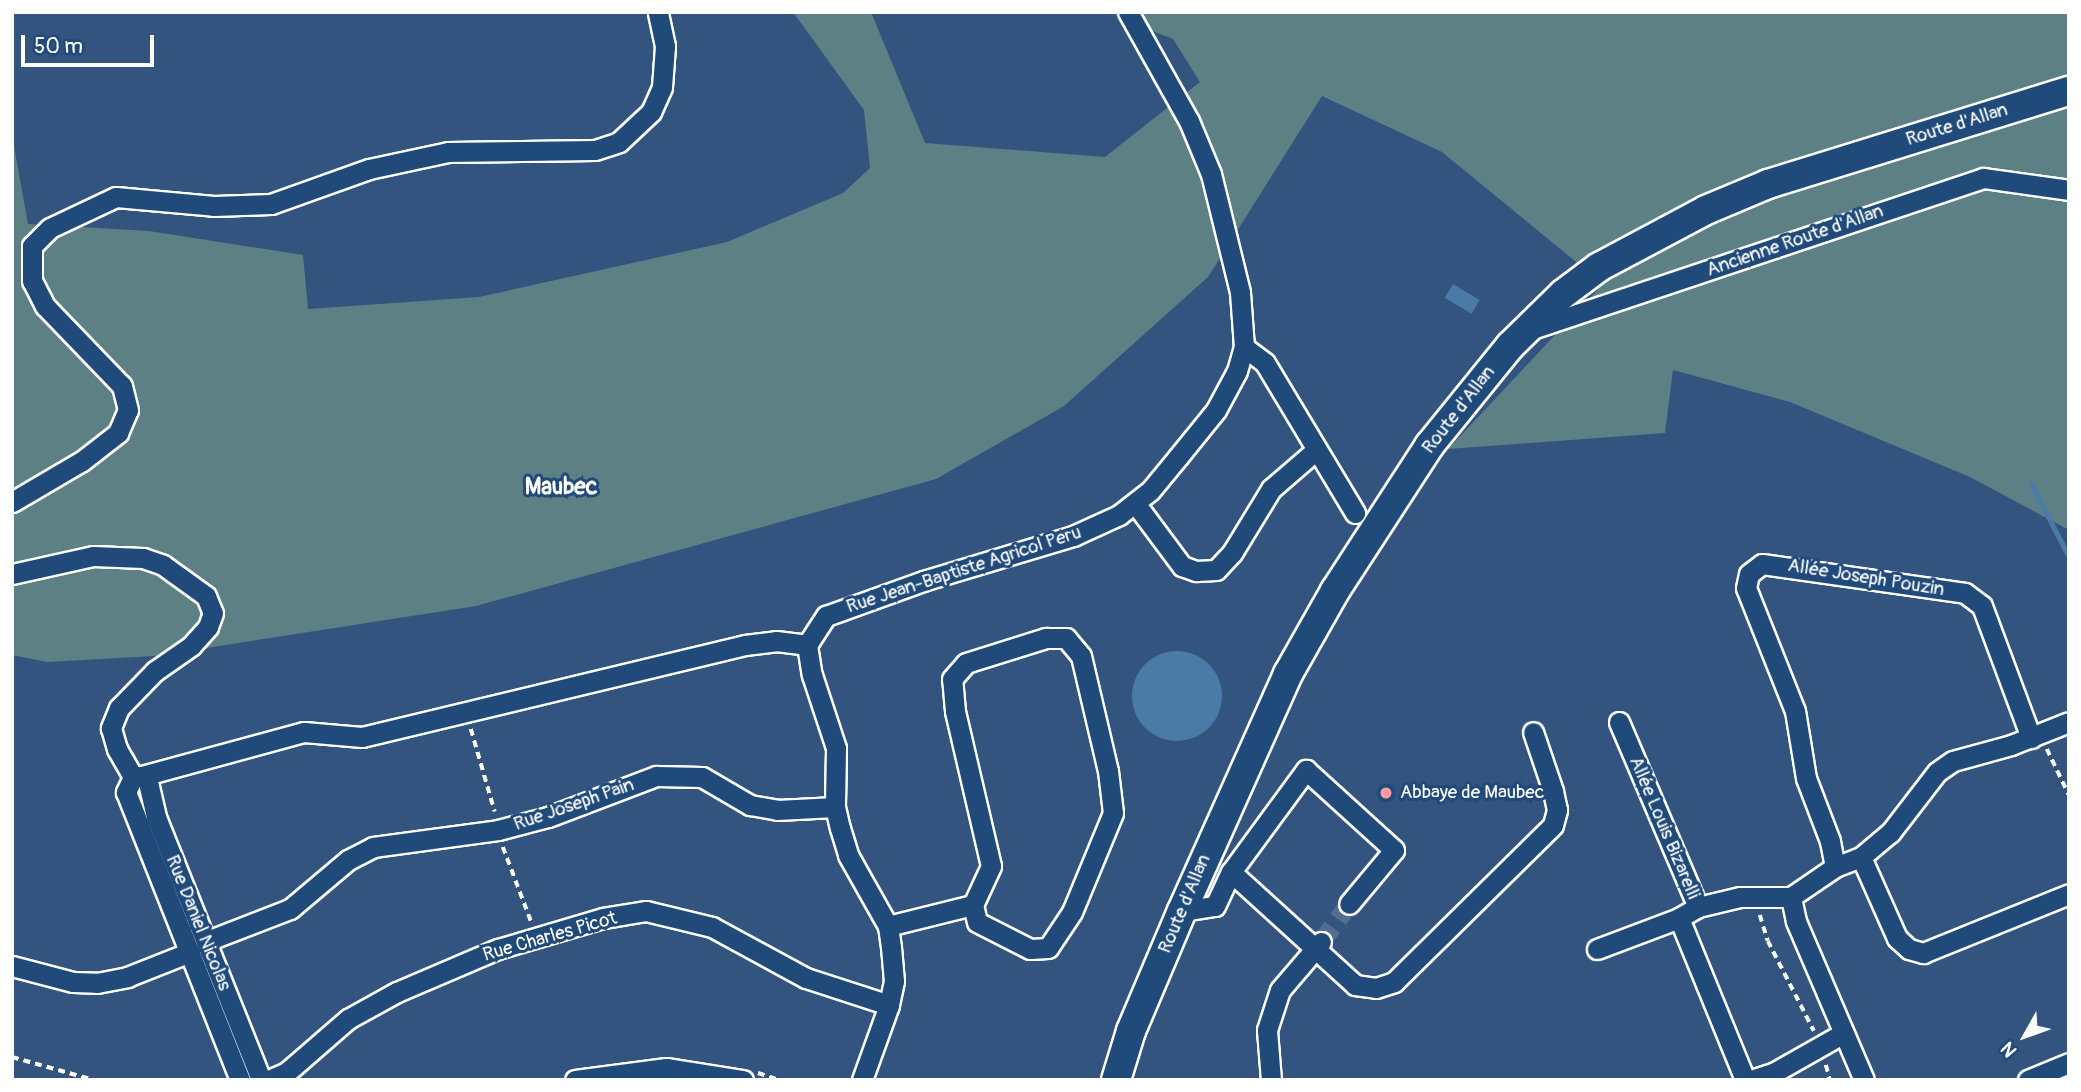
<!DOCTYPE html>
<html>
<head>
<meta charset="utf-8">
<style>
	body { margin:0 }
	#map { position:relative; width:2081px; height:1092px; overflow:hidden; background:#33547e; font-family:Pangolin,sans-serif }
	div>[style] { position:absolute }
	.green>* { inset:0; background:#5c8084 }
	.water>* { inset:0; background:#4a7ba7; transform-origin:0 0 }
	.round { border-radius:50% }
	.stream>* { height:5px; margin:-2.5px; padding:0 2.5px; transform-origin:2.5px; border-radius:2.5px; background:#4a7ba7 }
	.street-tunnel>* { height:19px; margin-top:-9.5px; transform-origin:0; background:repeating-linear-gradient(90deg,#526e91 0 19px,transparent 0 29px) }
	.path>* { height:3.5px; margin-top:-1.75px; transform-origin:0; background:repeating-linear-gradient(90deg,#fff 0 7px,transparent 0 12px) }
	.roads { filter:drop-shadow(2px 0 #fff) drop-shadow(-2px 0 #fff) drop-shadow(0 2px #fff) drop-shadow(0 -2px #fff) }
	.street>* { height:19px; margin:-9.5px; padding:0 9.5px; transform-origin:9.5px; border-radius:9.5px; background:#1f4a7a }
	.secondary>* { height:28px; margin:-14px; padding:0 14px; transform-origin:14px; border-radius:14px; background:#1f4a7a }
	.dots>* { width:19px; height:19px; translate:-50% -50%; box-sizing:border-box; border:4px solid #1f4a7a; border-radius:50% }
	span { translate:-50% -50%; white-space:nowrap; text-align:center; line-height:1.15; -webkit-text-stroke:6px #1f4a7a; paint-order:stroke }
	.street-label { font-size:19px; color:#fff }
	.poi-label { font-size:19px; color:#fff }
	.left { translate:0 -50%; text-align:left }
	.quarter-label { font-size:23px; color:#fff; font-weight:700 }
	.frame { position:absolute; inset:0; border:14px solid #fff; pointer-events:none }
	.north { position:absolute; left:1990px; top:1001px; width:70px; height:70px; -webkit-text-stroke:5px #1f4a7a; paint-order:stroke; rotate:230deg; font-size:19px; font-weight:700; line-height:28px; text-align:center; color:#fff }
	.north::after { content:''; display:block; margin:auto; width:24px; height:32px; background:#fff; clip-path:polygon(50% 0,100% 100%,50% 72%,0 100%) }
	.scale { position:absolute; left:21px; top:35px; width:133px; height:32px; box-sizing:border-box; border:4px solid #fff; border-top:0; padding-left:9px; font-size:21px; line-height:24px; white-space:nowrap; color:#fff; -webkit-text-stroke:5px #1f4a7a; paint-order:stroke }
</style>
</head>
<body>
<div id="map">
	<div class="green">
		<i style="clip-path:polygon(793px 12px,871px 12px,925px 143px,1105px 157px,1200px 82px,1173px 39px,1150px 30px,1140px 12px,2069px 12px,2069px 530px,1970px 477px,1790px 402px,1673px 370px,1665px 433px,1448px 449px,1603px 284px,1442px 152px,1322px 96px,1208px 277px,1064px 406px,936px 479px,476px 606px,155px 656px,47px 662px,12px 655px,12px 135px,28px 224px,149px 231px,303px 255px,308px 309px,479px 297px,727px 242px,843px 193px,870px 168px,864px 110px)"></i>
	</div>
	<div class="water">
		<i style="left:1453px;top:284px;width:31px;height:16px;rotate:31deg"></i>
		<i class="round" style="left:1132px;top:651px;width:90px;height:90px"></i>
	</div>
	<div class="stream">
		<i style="left:2031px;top:484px;width:82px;rotate:62.5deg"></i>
	</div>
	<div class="street-tunnel">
		<i style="left:1321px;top:942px;width:47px;rotate:-53.6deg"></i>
	</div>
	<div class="path">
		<i style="left:471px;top:729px;width:86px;rotate:73.9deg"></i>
		<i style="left:2047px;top:749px;width:51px;rotate:64.4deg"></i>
		<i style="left:503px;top:847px;width:79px;rotate:69.3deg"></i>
		<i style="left:1760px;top:915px;width:27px;rotate:73deg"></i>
		<i style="left:1768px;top:941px;width:101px;rotate:62.9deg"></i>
		<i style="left:12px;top:1057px;width:85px;rotate:15.7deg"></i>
		<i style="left:1826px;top:1065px;width:16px;rotate:75deg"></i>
		<i style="left:758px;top:1073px;width:23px;rotate:18deg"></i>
	</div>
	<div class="roads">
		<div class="street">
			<i style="left:1532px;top:329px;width:476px;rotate:-18.5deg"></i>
			<i style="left:1983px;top:178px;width:87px;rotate:7.9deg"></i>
			<i style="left:1244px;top:347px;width:26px;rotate:37deg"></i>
			<i style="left:1265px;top:363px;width:175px;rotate:59deg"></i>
			<i style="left:12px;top:502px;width:81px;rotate:-30.4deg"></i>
			<i style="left:82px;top:461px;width:46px;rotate:-37.9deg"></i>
			<i style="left:118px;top:433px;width:25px;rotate:-67deg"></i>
			<i style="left:128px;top:410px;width:25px;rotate:-104deg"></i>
			<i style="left:122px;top:386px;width:111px;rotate:-133.9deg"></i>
			<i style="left:45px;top:306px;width:28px;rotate:-117deg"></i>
			<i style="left:32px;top:281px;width:35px;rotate:-90deg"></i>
			<i style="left:32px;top:246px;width:25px;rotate:-45deg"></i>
			<i style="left:50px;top:228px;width:73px;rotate:-25.2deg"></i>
			<i style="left:116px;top:197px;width:98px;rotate:5.2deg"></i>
			<i style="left:214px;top:206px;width:57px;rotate:-2deg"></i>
			<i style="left:271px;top:204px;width:104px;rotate:-19.7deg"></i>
			<i style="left:369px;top:169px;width:81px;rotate:-12.1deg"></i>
			<i style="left:448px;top:152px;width:147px;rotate:-0.8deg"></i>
			<i style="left:595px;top:150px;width:25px;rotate:-18deg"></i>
			<i style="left:619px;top:142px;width:44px;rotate:-43.2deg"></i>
			<i style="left:651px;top:112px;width:27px;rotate:-66deg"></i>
			<i style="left:662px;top:87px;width:41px;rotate:-85.8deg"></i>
			<i style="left:665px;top:46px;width:35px;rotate:-102deg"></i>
			<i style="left:1135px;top:503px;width:79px;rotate:53.3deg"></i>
			<i style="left:1182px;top:566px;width:15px;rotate:20deg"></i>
			<i style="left:1196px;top:571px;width:20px;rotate:-3deg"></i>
			<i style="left:1216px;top:570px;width:23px;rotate:-47deg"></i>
			<i style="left:1232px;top:553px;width:75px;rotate:-58.6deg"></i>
			<i style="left:1271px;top:489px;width:58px;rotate:-40.8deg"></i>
			<i style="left:12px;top:574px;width:83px;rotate:-12.5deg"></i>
			<i style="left:93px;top:556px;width:50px;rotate:2.3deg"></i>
			<i style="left:143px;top:558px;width:21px;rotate:19deg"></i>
			<i style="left:163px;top:565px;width:53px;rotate:35.8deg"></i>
			<i style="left:206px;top:596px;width:18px;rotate:68deg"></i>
			<i style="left:213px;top:613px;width:15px;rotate:110deg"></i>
			<i style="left:208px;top:627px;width:25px;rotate:132deg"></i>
			<i style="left:191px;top:646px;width:44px;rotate:145.2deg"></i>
			<i style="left:155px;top:671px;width:52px;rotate:134.2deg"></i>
			<i style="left:119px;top:708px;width:22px;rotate:112deg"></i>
			<i style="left:111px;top:728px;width:22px;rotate:74deg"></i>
			<i style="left:117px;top:749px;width:32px;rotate:60deg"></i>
			<i style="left:1046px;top:638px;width:20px"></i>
			<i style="left:1066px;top:638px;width:23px;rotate:50deg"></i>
			<i style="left:1081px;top:656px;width:118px;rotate:76.8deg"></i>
			<i style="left:1108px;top:771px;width:42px;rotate:83.2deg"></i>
			<i style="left:1113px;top:813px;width:107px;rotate:112.5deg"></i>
			<i style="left:1072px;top:912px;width:43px;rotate:123.7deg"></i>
			<i style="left:1048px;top:948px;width:18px;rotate:177deg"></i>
			<i style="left:1030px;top:949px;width:59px;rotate:-153deg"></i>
			<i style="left:977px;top:922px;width:17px;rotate:-103deg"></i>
			<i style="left:973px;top:905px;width:43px;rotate:-65.2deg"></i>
			<i style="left:991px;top:866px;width:159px;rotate:-103.1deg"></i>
			<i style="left:955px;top:711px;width:32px;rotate:-95deg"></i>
			<i style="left:952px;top:679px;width:21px;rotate:-49deg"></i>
			<i style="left:966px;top:663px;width:84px;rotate:-17.4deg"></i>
			<i style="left:807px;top:645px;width:35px;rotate:-57deg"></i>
			<i style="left:826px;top:616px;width:103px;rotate:-19.8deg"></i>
			<i style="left:923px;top:581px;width:157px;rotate:-16.7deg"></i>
			<i style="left:1073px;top:536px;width:51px;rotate:-24.5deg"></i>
			<i style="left:1119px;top:515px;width:39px;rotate:-38deg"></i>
			<i style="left:1150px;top:491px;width:44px;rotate:-50.5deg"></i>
			<i style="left:1178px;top:457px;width:60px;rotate:-51deg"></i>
			<i style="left:1216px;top:410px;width:44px;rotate:-61.7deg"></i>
			<i style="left:1237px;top:371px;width:25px;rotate:-74deg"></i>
			<i style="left:1244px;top:347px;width:55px;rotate:-94.2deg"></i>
			<i style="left:1240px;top:292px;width:122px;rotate:-103.8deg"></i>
			<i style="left:1211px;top:174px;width:57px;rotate:-112.5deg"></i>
			<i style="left:1189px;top:121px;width:125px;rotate:-119.2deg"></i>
			<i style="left:807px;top:645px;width:30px;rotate:81deg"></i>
			<i style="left:812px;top:675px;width:77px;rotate:71.8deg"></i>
			<i style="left:836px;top:748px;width:59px;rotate:91deg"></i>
			<i style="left:835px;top:807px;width:22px;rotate:77deg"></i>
			<i style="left:840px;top:828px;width:28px;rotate:73deg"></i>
			<i style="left:848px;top:855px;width:81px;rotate:60.6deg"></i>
			<i style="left:888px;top:926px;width:21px;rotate:82deg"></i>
			<i style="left:891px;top:947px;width:34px;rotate:85deg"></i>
			<i style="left:894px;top:981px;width:25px;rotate:102deg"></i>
			<i style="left:889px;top:1005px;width:80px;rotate:109.8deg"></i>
			<i style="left:1619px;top:722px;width:201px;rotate:66.9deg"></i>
			<i style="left:1698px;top:907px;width:22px;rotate:150deg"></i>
			<i style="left:1679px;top:918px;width:175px;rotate:67.8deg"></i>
			<i style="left:142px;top:776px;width:168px;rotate:-15.2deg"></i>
			<i style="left:304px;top:732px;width:58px;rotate:4.9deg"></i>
			<i style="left:362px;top:737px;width:394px;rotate:-13.5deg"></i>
			<i style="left:745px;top:645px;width:31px;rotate:-7deg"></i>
			<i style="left:776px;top:641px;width:31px;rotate:7deg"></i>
			<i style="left:133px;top:777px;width:9px;rotate:-6deg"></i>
			<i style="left:142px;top:776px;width:8px;rotate:45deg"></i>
			<i style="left:148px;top:782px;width:36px;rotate:77deg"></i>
			<i style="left:156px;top:817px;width:283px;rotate:68.2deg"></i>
			<i style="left:133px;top:777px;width:17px;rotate:115deg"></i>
			<i style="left:126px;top:792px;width:310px;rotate:68.4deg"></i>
			<i style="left:1861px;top:857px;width:89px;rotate:66deg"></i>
			<i style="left:1897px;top:938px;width:16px;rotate:43deg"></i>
			<i style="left:1909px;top:949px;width:15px;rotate:16deg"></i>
			<i style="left:1923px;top:953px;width:157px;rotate:-22deg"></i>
			<i style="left:1835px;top:867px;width:26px;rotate:-101deg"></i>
			<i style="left:1830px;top:841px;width:67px;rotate:-110.9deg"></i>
			<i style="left:1806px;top:778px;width:68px;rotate:-99.3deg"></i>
			<i style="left:1795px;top:711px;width:132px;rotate:-111.7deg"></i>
			<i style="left:1746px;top:588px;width:14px;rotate:-78deg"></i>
			<i style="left:1749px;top:574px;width:16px;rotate:-38deg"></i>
			<i style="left:1762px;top:564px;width:205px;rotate:8.1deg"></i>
			<i style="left:1965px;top:593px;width:21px;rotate:37deg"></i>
			<i style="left:1982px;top:606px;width:141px;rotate:69.6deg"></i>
			<i style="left:1231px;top:872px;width:127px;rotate:-53.7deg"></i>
			<i style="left:1306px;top:770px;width:119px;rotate:42.3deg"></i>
			<i style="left:1394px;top:850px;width:70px;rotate:129.8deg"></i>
			<i style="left:1698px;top:907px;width:43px;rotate:-13.4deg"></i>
			<i style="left:1740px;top:897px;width:51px"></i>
			<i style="left:1182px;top:911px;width:33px;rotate:-9deg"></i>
			<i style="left:1215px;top:906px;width:38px;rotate:-65deg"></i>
			<i style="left:1231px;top:872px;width:168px;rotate:42.3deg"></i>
			<i style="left:1355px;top:985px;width:21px;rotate:8deg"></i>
			<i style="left:1376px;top:988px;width:19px;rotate:-18deg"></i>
			<i style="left:1394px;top:982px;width:223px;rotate:-44.6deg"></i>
			<i style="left:1553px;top:825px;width:16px;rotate:-75deg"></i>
			<i style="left:1557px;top:810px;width:19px;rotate:-102deg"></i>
			<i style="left:1553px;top:791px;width:62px;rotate:-108.7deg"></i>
			<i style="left:888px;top:926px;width:88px;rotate:-13.9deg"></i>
			<i style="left:207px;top:941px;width:89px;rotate:-21.1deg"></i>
			<i style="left:290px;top:909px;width:76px;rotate:-40.2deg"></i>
			<i style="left:348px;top:860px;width:28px;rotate:-27deg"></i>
			<i style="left:373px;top:847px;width:126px;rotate:-7.7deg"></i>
			<i style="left:498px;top:830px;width:52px;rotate:-14.6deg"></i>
			<i style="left:548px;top:817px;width:116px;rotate:-20.8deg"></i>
			<i style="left:656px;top:776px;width:46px;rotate:1.2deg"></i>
			<i style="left:702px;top:777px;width:56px;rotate:30.3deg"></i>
			<i style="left:750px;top:805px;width:27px;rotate:10deg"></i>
			<i style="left:777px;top:810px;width:58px;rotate:-3deg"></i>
			<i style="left:1597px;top:949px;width:88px;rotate:-20.7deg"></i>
			<i style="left:12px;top:966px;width:63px;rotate:14.7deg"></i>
			<i style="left:73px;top:982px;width:24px;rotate:2deg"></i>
			<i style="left:97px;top:983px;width:31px;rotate:-11deg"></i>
			<i style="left:127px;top:977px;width:68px;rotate:-21.6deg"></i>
			<i style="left:269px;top:1080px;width:20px;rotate:-24deg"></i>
			<i style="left:287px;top:1072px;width:81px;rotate:-41deg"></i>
			<i style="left:348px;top:1019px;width:56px;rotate:-28.9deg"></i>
			<i style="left:397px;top:992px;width:110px;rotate:-23.1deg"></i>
			<i style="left:498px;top:949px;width:109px;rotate:-16.4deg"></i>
			<i style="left:603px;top:918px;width:44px;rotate:-9.2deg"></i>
			<i style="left:646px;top:911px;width:68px;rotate:13.6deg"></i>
			<i style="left:712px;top:927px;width:107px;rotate:28.5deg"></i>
			<i style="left:806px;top:978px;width:87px;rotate:18deg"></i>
			<i style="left:575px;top:1080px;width:92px;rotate:-7.5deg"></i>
			<i style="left:666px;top:1068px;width:78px;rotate:8.9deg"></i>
			<i style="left:1271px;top:1080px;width:50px;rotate:-94.6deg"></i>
			<i style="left:1267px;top:1030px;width:42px;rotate:-72deg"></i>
			<i style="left:1280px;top:990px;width:63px;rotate:-49.5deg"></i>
			<i style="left:1751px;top:1080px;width:25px;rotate:-18deg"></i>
			<i style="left:1775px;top:1072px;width:79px;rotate:-29.5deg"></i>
			<i style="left:1864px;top:1080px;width:173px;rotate:-113.2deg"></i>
			<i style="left:1796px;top:921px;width:25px;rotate:-102deg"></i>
			<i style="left:1791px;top:897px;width:53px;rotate:-34.3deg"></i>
			<i style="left:1835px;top:867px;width:28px;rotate:-21deg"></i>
			<i style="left:1861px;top:857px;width:38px;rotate:-40deg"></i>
			<i style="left:1890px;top:833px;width:77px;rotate:-52.4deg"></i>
			<i style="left:1937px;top:772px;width:19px;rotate:-35deg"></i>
			<i style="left:1953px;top:761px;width:60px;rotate:-15.4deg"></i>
			<i style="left:2011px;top:745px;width:62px;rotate:-21.6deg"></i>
			<i style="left:2028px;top:1080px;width:44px;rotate:-22.5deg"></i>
		</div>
		<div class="secondary">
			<i style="left:1116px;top:1080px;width:51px;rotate:-73deg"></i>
			<i style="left:1131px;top:1031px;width:130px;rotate:-67deg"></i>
			<i style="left:1182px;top:911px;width:260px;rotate:-65.9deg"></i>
			<i style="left:1288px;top:674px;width:95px;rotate:-60.5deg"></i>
			<i style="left:1335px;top:591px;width:173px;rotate:-57deg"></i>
			<i style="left:1429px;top:446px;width:129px;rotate:-51deg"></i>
			<i style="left:1510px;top:346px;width:74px;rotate:-44.5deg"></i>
			<i style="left:1563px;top:294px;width:45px;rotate:-36.9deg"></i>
			<i style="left:1599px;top:267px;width:121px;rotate:-28deg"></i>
			<i style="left:1706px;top:210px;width:67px;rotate:-22.8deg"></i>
			<i style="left:1768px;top:184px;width:315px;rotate:-17.2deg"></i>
		</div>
	</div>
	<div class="dots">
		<i style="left:1386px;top:793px;background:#ff9aa2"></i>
	</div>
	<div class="street-label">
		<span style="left:1957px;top:125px;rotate:-17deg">Route d'Allan</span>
		<span style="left:1795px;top:241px;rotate:-19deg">Ancienne Route d'Allan</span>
		<span style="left:1459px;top:410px;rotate:-52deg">Route d'Allan</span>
		<span style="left:964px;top:570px;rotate:-18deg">Rue Jean-Baptiste Agricol Peru</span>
		<span style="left:1866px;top:578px;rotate:9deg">Allée Joseph Pouzin</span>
		<span style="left:574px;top:805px;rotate:-19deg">Rue Joseph Pain</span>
		<span style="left:1664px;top:828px;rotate:67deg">Allée Louis Bizarelli</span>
		<span style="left:1185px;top:904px;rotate:-67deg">Route d'Allan</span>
		<span style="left:198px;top:923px;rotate:68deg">Rue Daniel Nicolas</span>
		<span style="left:550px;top:937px;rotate:-16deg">Rue Charles Picot</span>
	</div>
	<div class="poi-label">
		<span class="left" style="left:1400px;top:793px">Abbaye de Maubec</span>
	</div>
	<div class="quarter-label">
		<span style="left:561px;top:487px">Maubec</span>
	</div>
	<div class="frame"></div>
	<div class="north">N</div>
	<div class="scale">50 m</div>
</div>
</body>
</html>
